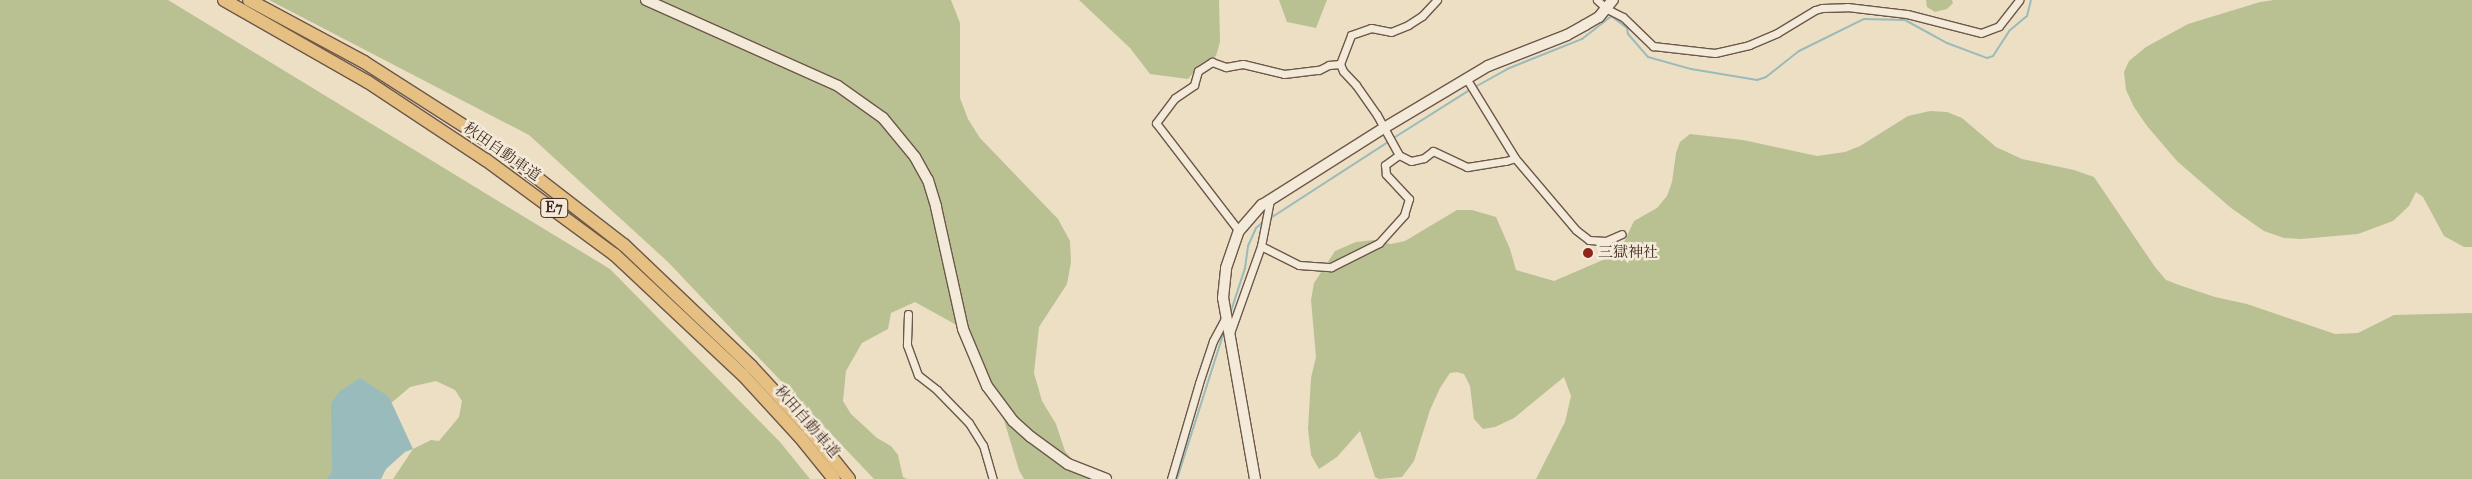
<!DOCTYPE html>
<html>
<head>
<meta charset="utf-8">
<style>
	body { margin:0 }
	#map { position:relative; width:2472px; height:479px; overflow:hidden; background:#ecdfc4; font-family:"IM FELL Great Primer","Noto Serif JP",serif }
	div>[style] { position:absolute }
	.green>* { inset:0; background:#b9c193 }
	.water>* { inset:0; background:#9abbbb }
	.stream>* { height:2px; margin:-1px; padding:0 1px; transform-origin:1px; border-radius:1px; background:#9abbbb }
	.roads { filter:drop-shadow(1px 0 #6d574a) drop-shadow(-1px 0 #6d574a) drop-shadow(0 1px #6d574a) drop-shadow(0 -1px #6d574a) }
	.street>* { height:7px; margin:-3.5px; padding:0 3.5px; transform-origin:3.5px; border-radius:3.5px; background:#f3ead9 }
	.secondary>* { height:10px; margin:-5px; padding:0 5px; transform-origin:5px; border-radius:5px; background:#f3ead9 }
	.highway>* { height:12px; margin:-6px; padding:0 6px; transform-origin:6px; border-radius:6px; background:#e6c082 }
	.dots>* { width:14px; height:14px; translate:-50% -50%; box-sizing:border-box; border:2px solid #f3ead9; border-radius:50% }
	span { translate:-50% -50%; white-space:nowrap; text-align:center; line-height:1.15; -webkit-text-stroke:5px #f3ead9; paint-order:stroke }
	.shield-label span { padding:1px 4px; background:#f3ead9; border:1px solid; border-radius:4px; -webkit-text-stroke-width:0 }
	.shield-label { font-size:14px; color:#432a21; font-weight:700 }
	.street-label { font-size:15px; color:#432a21 }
	.poi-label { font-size:15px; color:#432a21 }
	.left { translate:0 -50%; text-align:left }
</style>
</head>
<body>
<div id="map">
	<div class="green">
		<i style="clip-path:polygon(0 0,168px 0,610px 269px,780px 442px,810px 479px,393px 479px,413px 449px,431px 440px,439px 441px,459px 417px,462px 401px,455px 390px,436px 381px,410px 387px,390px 404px,353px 479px,0 479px)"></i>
		<i style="clip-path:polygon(269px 0,951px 0,960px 23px,960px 98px,968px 119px,980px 138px,1058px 219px,1070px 241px,1071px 262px,1067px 284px,1039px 327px,1034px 373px,1042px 401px,1056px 424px,1065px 451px,1089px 479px,1024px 479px,1019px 470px,998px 400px,978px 361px,971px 333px,915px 302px,891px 313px,888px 329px,862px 343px,846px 371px,843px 401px,851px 414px,877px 438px,891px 446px,898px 455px,903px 477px,907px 479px,874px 479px,668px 262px,529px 135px)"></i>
		<i style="clip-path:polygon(1079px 0,1219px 0,1220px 42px,1216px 56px,1199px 66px,1188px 79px,1150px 74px,1130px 48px)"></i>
		<i style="clip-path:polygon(1279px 0,1327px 0,1316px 28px,1287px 22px)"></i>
		<i style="clip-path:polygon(1926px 0,1952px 0,1953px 3px,1947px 9px,1935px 12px,1927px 7px)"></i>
		<i style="clip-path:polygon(2274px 0,2472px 0,2472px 247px,2464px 247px,2444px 236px,2423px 197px,2416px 192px,2409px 206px,2393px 221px,2358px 234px,2301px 239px,2284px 238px,2264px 231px,2231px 208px,2177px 161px,2147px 126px,2134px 107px,2126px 90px,2124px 72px,2129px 61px,2146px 47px,2188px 24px,2260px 2px)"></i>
		<i style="clip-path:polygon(1930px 111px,1947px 112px,1962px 118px,1996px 147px,2022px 159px,2074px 170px,2094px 177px,2155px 267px,2166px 280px,2179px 285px,2215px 297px,2247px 304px,2335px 334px,2358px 333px,2394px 315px,2472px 313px,2472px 479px,1536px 479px,1565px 422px,1571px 396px,1564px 377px,1514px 418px,1495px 427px,1483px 429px,1474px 419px,1470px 386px,1464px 374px,1457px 372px,1450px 373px,1440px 388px,1430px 410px,1414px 461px,1402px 477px,1379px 479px,1375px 477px,1360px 431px,1337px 457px,1319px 469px,1311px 455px,1308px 429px,1311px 378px,1316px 357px,1311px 300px,1314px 283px,1335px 251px,1356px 242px,1374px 240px,1391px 244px,1405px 241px,1457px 210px,1472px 210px,1496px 217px,1510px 249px,1516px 270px,1554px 281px,1619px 253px,1634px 221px,1657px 208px,1667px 196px,1672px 182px,1676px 153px,1680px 142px,1690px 134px,1743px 140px,1817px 156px,1845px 152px,1860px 146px,1908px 116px)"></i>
	</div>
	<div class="water">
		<i style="clip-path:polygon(360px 378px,389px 397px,413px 449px,405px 452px,386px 469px,381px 479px,327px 479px,332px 472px,331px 403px,340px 391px)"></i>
	</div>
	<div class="stream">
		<i style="left:1475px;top:87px;width:37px;rotate:-29deg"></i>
		<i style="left:1507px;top:69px;width:81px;rotate:-21.8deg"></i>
		<i style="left:1582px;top:39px;width:37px;rotate:-38deg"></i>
		<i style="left:1611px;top:16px;width:20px;rotate:37deg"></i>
		<i style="left:1627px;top:28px;width:6px;rotate:81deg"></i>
		<i style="left:1628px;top:34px;width:30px;rotate:49deg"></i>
		<i style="left:1648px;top:57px;width:45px;rotate:15.6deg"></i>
		<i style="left:1691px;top:69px;width:67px;rotate:9.5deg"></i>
		<i style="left:1757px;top:80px;width:9px;rotate:-18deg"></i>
		<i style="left:1766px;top:77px;width:42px;rotate:-38.2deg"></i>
		<i style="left:1799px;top:51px;width:72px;rotate:-26.2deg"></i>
		<i style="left:1864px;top:19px;width:41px;rotate:1.4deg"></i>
		<i style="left:1905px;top:20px;width:48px;rotate:28.7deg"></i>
		<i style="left:1947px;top:43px;width:43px;rotate:20.6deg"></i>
		<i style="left:1987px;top:58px;width:6px;rotate:-18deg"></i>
		<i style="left:1993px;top:56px;width:30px;rotate:-57deg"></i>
		<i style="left:2009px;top:31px;width:23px;rotate:-40deg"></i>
		<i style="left:2027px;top:16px;width:16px;rotate:-76deg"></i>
		<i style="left:1392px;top:139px;width:93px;rotate:-32.3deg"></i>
		<i style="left:1269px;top:219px;width:142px;rotate:-32.9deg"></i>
		<i style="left:1230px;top:314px;width:48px;rotate:-71.9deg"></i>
		<i style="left:1245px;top:268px;width:22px;rotate:-82deg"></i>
		<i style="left:1248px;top:246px;width:20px;rotate:-66deg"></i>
		<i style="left:1256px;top:228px;width:8px;rotate:-40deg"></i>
		<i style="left:1177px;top:479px;width:154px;rotate:-72.3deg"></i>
	</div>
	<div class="roads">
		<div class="street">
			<i style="left:1597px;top:0;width:13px;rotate:42deg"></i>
			<i style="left:1607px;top:9px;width:18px;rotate:27deg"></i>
			<i style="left:1623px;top:17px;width:42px;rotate:44deg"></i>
			<i style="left:1653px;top:46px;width:62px;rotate:6.4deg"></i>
			<i style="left:1715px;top:53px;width:35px;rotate:-13deg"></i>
			<i style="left:1749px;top:45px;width:30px;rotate:-23deg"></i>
			<i style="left:1777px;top:33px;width:44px;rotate:-31.2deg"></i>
			<i style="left:1815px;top:10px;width:7px;rotate:-16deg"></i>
			<i style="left:1822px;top:8px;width:25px;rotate:-2deg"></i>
			<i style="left:1847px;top:7px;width:60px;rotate:6.7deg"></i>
			<i style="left:1907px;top:14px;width:76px;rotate:14.4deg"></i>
			<i style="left:1981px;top:33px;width:19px;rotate:-21deg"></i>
			<i style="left:1999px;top:26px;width:33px;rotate:-52deg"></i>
			<i style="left:1466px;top:78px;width:94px;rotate:58.5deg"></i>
			<i style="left:1515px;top:158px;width:94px;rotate:49.7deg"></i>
			<i style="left:1576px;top:230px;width:16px;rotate:38deg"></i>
			<i style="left:1589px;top:240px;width:17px;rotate:3deg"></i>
			<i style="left:1606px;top:241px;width:17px;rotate:-24deg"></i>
			<i style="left:1399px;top:155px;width:46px;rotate:-118.8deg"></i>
			<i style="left:1377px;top:115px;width:37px;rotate:-125deg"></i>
			<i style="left:1356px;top:85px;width:19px;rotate:-133deg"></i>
			<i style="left:1343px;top:71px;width:8px;rotate:-113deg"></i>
			<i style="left:1340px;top:64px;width:31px;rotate:-69deg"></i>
			<i style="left:1351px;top:35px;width:21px;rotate:-19deg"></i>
			<i style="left:1371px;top:28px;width:20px;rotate:11deg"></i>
			<i style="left:1391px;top:32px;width:18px;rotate:-22deg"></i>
			<i style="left:1408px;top:25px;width:17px;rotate:-33deg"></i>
			<i style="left:1422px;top:16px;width:22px;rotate:-47deg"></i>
			<i style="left:1239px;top:231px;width:136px;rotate:-127.5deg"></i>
			<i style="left:1156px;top:123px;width:31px;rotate:-53deg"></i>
			<i style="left:1175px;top:98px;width:23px;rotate:-34deg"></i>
			<i style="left:1194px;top:85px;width:15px;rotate:-74deg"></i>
			<i style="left:1198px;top:71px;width:17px;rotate:-33deg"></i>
			<i style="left:1212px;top:62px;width:15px;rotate:20deg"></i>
			<i style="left:1226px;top:67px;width:17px;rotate:-10deg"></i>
			<i style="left:1243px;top:64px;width:42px;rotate:13.7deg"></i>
			<i style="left:1284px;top:74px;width:35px;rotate:-7deg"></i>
			<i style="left:1319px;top:70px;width:11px;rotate:-27deg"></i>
			<i style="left:1329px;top:65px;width:11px;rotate:-5deg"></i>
			<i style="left:1261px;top:246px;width:42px;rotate:26.6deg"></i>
			<i style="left:1299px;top:265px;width:32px;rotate:4deg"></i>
			<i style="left:1331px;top:267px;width:54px;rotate:-26.6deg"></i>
			<i style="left:1379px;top:243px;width:38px;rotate:-48deg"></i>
			<i style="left:1404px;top:215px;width:17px;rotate:-73deg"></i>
			<i style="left:1409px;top:199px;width:34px;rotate:-133deg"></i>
			<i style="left:1386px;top:174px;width:9px;rotate:-96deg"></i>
			<i style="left:1385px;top:165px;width:17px;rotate:-36deg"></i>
			<i style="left:1399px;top:155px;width:13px;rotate:27deg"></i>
			<i style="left:1411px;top:161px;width:13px;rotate:-13deg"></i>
			<i style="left:1424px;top:158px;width:11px;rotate:-38deg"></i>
			<i style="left:1433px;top:151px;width:38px;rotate:25deg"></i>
			<i style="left:1467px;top:167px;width:39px;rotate:-9deg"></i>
			<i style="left:1506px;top:161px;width:9px;rotate:-18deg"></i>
			<i style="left:908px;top:314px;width:31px;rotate:92deg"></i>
			<i style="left:907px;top:345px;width:32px;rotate:70deg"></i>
			<i style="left:918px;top:375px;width:24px;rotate:38deg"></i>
			<i style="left:937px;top:390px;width:46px;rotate:45.9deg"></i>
			<i style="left:969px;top:423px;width:26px;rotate:58deg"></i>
			<i style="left:983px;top:445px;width:35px;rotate:74deg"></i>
			<i style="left:1230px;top:333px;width:92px;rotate:-70.4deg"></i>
			<i style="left:1261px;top:246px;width:47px;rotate:-78.9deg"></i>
			<i style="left:1171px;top:479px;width:100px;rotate:-73.7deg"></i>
			<i style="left:1199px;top:383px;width:44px;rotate:-71.6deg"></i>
			<i style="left:1213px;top:341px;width:26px;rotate:-62deg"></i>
		</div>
		<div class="secondary">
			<i style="left:646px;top:0;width:210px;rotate:24.1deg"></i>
			<i style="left:838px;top:86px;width:55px;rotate:35.4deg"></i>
			<i style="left:883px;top:118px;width:50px;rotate:50.6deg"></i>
			<i style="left:915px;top:157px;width:26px;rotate:61deg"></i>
			<i style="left:928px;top:180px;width:28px;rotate:73deg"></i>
			<i style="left:936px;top:207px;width:125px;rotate:77.5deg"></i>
			<i style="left:963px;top:329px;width:62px;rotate:67.2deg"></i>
			<i style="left:987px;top:386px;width:44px;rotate:53.4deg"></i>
			<i style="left:1013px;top:421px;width:24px;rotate:42deg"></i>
			<i style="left:1031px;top:437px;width:46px;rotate:36.1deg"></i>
			<i style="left:1068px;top:464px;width:41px;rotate:21.5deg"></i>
			<i style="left:1255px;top:479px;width:184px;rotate:-100deg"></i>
			<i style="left:1223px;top:298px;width:30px;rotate:-84deg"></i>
			<i style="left:1226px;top:268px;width:39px;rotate:-71deg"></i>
			<i style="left:1239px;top:231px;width:35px;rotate:-49deg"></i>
			<i style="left:1262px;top:205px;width:144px;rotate:-32.3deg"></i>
			<i style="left:1384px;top:128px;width:121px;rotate:-30.8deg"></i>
			<i style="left:1488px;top:66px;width:85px;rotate:-21.4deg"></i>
			<i style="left:1567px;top:35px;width:21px;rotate:-29deg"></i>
			<i style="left:1585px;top:25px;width:16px;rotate:-30deg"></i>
			<i style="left:1599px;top:17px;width:22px;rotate:-51deg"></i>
		</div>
		<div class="highway">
			<i style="left:224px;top:0;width:166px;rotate:29.7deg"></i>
			<i style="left:368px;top:82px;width:141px;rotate:33.5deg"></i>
			<i style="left:486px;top:160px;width:160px;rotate:36.4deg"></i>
			<i style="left:615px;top:255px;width:175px;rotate:43.2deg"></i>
			<i style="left:743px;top:375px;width:84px;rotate:47.4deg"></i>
			<i style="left:800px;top:437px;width:54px;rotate:51deg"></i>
			<i style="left:249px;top:0;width:131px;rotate:28.3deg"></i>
			<i style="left:364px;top:62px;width:158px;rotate:32.6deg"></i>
			<i style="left:497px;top:147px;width:160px;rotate:37.7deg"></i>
			<i style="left:624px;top:245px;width:175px;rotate:43.6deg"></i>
			<i style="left:751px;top:366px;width:86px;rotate:47.4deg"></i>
			<i style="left:809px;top:429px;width:64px;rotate:51.3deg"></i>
		</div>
	</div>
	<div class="dots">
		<i style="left:1588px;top:253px;background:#8f2418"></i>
	</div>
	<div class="shield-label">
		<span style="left:554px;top:208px">E7</span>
	</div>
	<div class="street-label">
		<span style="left:502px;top:152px;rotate:35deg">秋田自動車道</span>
		<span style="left:807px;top:422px;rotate:49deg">秋田自動車道</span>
	</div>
	<div class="poi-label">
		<span class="left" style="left:1598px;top:253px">三獄神社</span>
	</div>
</div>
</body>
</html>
